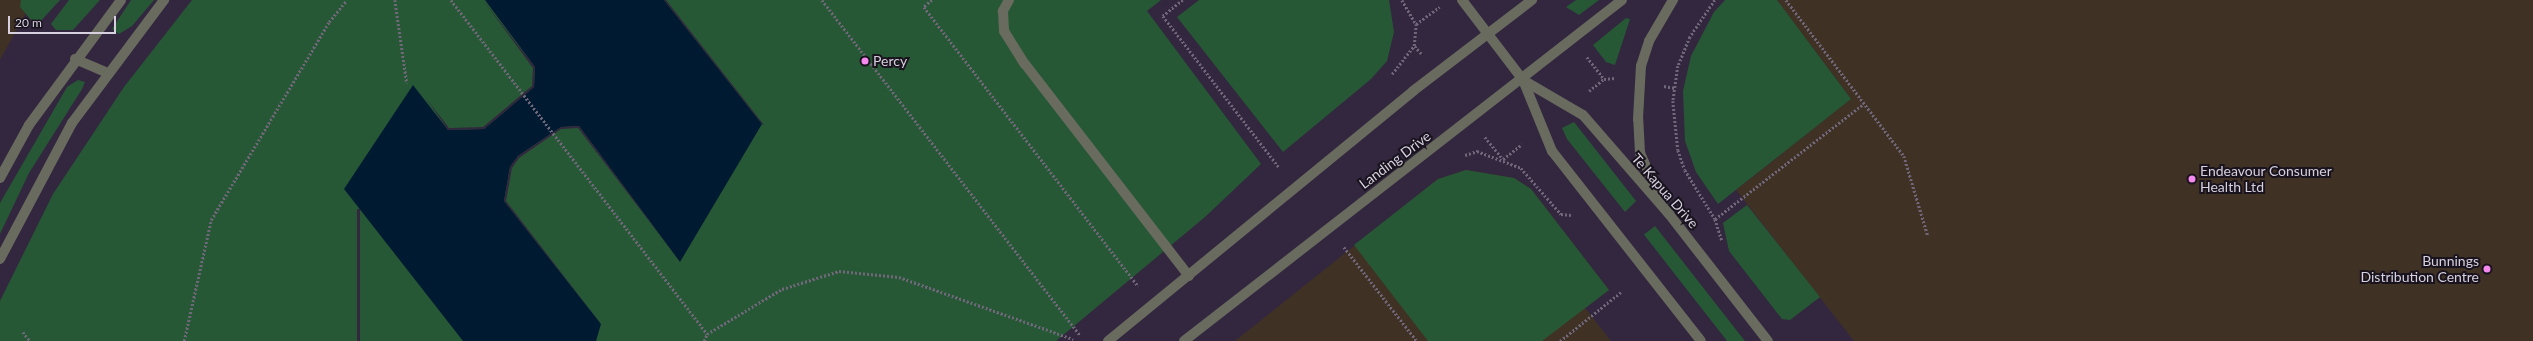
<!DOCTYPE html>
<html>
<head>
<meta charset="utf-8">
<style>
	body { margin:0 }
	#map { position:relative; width:2533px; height:341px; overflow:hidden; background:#32273e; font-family:Lato,sans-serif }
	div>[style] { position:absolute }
	.industrial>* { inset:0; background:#403125 }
	.green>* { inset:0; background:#275836; transform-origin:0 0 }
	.water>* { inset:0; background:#001a32 }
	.pier>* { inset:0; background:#32273e; transform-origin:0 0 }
	.path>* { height:2.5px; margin-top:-1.25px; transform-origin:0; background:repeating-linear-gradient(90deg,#70677b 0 2px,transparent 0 4px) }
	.minor>* { height:10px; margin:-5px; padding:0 5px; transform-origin:5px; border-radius:5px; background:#696b5f }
	.dots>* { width:11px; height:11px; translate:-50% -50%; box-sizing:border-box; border:2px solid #18131d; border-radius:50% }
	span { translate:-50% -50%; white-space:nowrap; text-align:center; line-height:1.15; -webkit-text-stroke:4px #18131d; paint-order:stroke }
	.poi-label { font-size:14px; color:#d6d0df }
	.left { translate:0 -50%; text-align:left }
	.right { translate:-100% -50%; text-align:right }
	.street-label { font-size:14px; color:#d6d0df }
	.scale { position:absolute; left:8px; top:16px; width:108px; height:18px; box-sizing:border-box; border:2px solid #d6d0df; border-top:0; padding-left:5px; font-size:12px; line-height:14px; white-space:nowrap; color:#d6d0df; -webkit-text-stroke:3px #18131d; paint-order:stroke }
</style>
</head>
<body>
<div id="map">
	<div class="industrial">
		<i style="clip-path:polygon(0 0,39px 0,27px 11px,0 60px)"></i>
		<i style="clip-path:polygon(1777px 0,2533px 0,2533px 341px,1854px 341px,1736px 190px,1851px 99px)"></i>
		<i style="clip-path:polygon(1466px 170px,1514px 178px,1531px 189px,1609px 290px,1585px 308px,1611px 341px,1235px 341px,1438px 179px)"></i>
	</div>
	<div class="green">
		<i style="clip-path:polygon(21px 0,60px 0,39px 23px,31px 20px,20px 7px)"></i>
		<i style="clip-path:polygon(69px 0,100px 0,73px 30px,56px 30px,51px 24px)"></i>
		<i style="clip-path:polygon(131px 0,154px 0,132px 26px,119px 34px,112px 29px)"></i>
		<i style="clip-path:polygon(192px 0,1161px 0,1147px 11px,1261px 164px,1205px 217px,1056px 341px,0 341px,0 301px,53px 194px,124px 87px)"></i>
		<i style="clip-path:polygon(1199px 0,1389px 0,1394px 32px,1387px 61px,1371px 79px,1283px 152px,1177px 17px)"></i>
		<i style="clip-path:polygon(1576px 0,1599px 0,1579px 15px,1566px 7px)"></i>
		<i style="clip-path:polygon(1725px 0,1777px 0,1851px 99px,1718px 204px,1696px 172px,1685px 141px,1683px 91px,1691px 56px,1714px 12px)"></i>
		<i style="clip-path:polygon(1626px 18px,1630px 19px,1615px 65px,1606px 62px,1593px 45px)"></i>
		<i style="clip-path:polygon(78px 80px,85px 82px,82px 89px,29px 173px,0 234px,0 203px,67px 87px)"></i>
		<i style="clip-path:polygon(1574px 122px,1636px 201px,1625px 212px,1567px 139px,1562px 128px)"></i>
		<i style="clip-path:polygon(1466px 170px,1514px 178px,1531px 189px,1609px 290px,1542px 341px,1428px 341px,1354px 245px,1438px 179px)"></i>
		<i style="clip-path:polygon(1747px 205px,1820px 297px,1790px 320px,1782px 319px,1729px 251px,1723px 223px)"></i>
		<i style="left:1655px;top:226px;width:146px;height:14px;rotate:52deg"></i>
	</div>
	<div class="water">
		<i style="clip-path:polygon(485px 0,664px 0,762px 124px,680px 262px,579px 126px,561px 127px,518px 156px,510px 167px,504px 201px,601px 324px,596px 341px,463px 341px,344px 189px,413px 85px,448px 130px,484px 129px,534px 87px,535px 67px)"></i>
	</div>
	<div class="pier">
		<i style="clip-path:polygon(483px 0,535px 67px,534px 87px,484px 129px,448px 130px,426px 98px,449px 128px,483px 127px,532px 86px,533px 68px)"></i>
		<i style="clip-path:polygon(664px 0,666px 0,764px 125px,762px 124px)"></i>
		<i style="clip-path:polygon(579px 126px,681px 263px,578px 128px,561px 129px,519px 158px,512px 168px,506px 201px,601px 324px,504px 201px,510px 167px,518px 156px,561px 127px)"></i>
		<i style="left:357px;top:209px;width:3px;height:167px"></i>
	</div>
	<div class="path">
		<i style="left:395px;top:0;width:84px;rotate:81.8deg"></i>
		<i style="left:451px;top:0;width:421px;rotate:52.5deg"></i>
		<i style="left:822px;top:0;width:423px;rotate:52.4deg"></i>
		<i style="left:932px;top:0;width:11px;rotate:139deg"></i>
		<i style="left:924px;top:7px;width:352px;rotate:52.5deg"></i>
		<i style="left:1183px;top:0;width:26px;rotate:141deg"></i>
		<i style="left:1163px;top:16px;width:190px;rotate:52.5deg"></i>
		<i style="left:1402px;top:0;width:28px;rotate:60deg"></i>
		<i style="left:1715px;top:0;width:45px;rotate:124deg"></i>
		<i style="left:1690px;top:37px;width:31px;rotate:112deg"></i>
		<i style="left:1678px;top:66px;width:35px;rotate:98deg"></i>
		<i style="left:1673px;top:101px;width:49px;rotate:84.2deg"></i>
		<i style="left:1678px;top:150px;width:21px;rotate:71deg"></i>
		<i style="left:1685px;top:170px;width:57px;rotate:58.5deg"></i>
		<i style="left:1715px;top:219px;width:22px;rotate:72deg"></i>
		<i style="left:1786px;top:0;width:196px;rotate:52.9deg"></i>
		<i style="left:1904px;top:156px;width:84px;rotate:73.3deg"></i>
		<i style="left:1421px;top:54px;width:11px;rotate:-131deg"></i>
		<i style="left:1414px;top:46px;width:22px;rotate:-85deg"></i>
		<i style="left:1416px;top:24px;width:29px;rotate:-36deg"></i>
		<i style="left:1587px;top:57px;width:28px;rotate:52deg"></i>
		<i style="left:1392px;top:74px;width:36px;rotate:-52deg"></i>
		<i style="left:1664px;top:86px;width:11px;rotate:10deg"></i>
		<i style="left:1589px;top:91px;width:19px;rotate:-39deg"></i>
		<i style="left:1604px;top:79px;width:11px;rotate:-5deg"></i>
		<i style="left:1485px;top:137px;width:28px;rotate:51deg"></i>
		<i style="left:1503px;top:159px;width:24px;rotate:-38deg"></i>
		<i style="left:1465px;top:155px;width:13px;rotate:-18deg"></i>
		<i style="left:1477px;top:151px;width:47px;rotate:21.1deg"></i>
		<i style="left:1521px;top:168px;width:61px;rotate:49deg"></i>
		<i style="left:1561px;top:214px;width:10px;rotate:6deg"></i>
		<i style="left:1715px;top:219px;width:187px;rotate:-37.8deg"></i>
		<i style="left:1344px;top:247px;width:119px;rotate:52.2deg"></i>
		<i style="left:23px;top:332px;width:11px;rotate:52deg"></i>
		<i style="left:184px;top:341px;width:124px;rotate:-77.4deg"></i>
		<i style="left:211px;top:220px;width:230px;rotate:-59.2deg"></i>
		<i style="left:329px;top:22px;width:28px;rotate:-51deg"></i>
		<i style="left:704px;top:341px;width:8px;rotate:-67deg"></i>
		<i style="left:707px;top:334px;width:87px;rotate:-31deg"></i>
		<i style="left:782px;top:289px;width:60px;rotate:-17.5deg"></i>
		<i style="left:839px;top:271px;width:60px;rotate:5.7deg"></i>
		<i style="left:899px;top:277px;width:185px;rotate:19.6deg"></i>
		<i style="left:1560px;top:341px;width:78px;rotate:-38.8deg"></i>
	</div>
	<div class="minor">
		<i style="left:1009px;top:0;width:13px;rotate:119deg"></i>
		<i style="left:1003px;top:11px;width:20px;rotate:87deg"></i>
		<i style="left:1004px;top:31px;width:39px;rotate:58deg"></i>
		<i style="left:1025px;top:64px;width:268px;rotate:52.3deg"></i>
		<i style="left:1462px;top:0;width:101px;rotate:52.7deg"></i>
		<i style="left:1523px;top:80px;width:77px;rotate:67.8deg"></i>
		<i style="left:1552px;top:151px;width:241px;rotate:51.9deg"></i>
		<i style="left:75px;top:59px;width:36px;rotate:23deg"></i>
		<i style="left:1523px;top:80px;width:69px;rotate:30.3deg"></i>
		<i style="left:1583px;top:115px;width:131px;rotate:49deg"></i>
		<i style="left:1669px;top:214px;width:161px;rotate:52.1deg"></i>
		<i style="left:0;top:178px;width:60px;rotate:-61.3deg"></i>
		<i style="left:29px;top:125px;width:155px;rotate:-53.6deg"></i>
		<i style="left:1659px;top:196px;width:47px;rotate:-113.8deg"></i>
		<i style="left:1640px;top:153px;width:34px;rotate:-93deg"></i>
		<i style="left:1638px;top:119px;width:53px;rotate:-86.8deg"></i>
		<i style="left:1641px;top:66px;width:26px;rotate:-72deg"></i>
		<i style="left:1649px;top:41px;width:48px;rotate:-59.7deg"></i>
		<i style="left:0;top:259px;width:154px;rotate:-62.1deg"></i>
		<i style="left:72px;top:123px;width:154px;rotate:-53.2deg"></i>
		<i style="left:1108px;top:341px;width:394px;rotate:-39.3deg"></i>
		<i style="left:1413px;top:91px;width:150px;rotate:-37.4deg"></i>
		<i style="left:1184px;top:341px;width:555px;rotate:-37.9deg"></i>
	</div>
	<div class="dots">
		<i style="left:865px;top:61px;background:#f689ed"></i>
		<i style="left:2192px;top:179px;background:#f689ed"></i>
		<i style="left:2487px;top:269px;background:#f689ed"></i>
	</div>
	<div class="poi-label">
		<span class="left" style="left:873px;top:61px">Percy</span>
		<span class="left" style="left:2200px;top:179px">Endeavour Consumer<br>Health Ltd</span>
		<span class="right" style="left:2479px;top:269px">Bunnings<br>Distribution Centre</span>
	</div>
	<div class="street-label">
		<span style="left:1395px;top:160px;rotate:-37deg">Landing Drive</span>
		<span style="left:1665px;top:191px;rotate:49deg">Te Kapua Drive</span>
	</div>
	<div class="scale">20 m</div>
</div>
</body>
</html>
